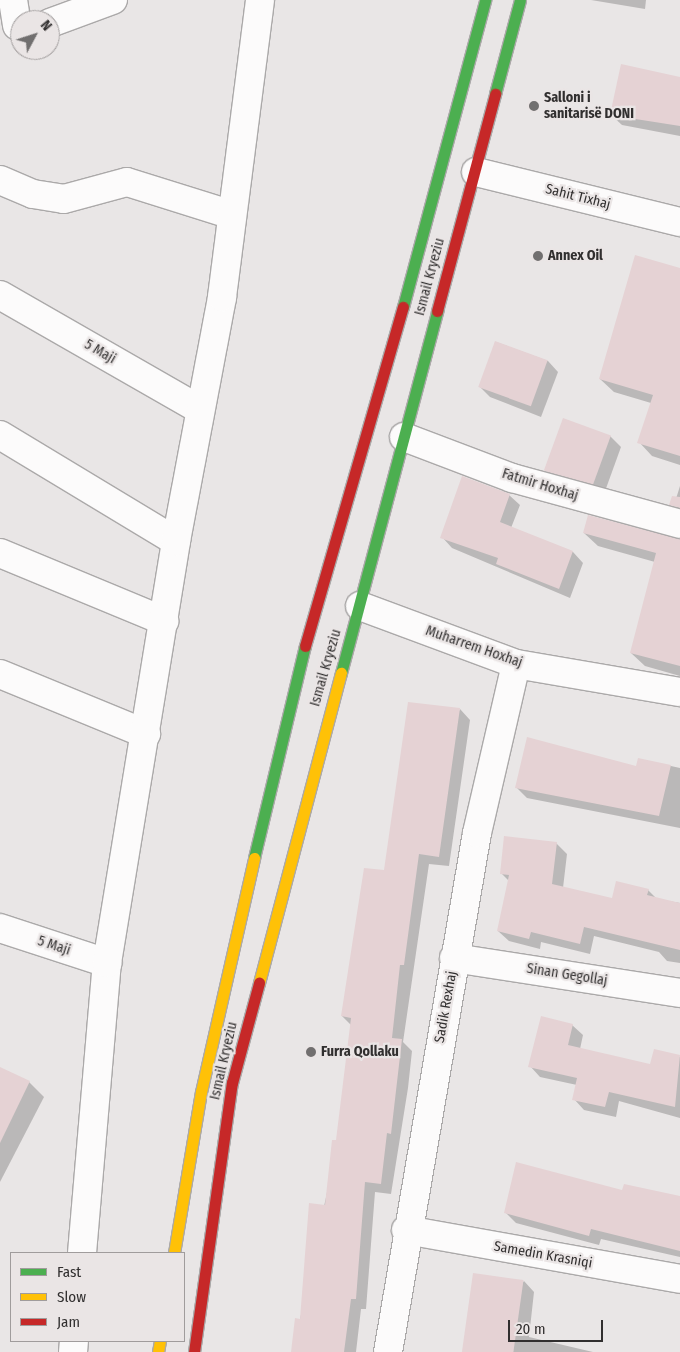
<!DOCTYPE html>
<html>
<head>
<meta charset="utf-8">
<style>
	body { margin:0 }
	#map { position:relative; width:680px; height:1352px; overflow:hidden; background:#e9e6e6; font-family:"Fira Sans Condensed",sans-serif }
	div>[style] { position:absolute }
	.shadow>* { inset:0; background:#0003 }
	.building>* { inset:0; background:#e5d2d4; transform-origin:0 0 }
	.roads { filter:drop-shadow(1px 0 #aba9a9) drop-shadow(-1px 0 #aba9a9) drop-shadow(0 1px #aba9a9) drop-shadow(0 -1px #aba9a9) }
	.street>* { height:28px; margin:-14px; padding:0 14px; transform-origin:14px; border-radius:14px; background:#fcfbfb }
	.fast>* { height:11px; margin:-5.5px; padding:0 5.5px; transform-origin:5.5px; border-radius:5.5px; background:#4caf50 }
	.slow>* { height:11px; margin:-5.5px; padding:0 5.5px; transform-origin:5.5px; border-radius:5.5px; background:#ffc107 }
	.jam>* { height:11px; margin:-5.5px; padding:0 5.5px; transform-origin:5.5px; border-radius:5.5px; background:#c62828 }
	.dots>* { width:14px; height:14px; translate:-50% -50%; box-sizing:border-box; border:2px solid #eae5e5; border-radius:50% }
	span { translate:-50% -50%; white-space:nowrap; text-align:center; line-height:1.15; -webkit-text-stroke:4.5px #eae5e5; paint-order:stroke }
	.poi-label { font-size:14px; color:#312f2f; font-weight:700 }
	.left { translate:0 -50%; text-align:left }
	.street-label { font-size:14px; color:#312f2f }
	.legend { position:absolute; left:10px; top:1252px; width:175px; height:90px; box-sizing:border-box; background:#eae5e5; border:1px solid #a09c9c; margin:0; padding:6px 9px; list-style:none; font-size:15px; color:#312f2f }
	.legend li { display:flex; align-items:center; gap:10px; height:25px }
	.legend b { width:25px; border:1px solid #a09c9c }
	.north { position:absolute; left:10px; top:10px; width:50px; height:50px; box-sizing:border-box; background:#eae5e5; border:1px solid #a09c9c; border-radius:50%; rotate:50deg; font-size:14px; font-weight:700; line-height:20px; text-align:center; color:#312f2f }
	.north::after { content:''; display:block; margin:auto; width:18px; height:22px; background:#716f6f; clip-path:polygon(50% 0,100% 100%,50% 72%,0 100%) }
	.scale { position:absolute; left:508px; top:1320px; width:95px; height:22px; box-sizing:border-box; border:2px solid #312f2f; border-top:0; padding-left:6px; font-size:15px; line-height:18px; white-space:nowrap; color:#312f2f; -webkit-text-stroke:4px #eae5e5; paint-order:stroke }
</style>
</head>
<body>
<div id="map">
	<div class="shadow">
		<i style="clip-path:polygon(591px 0,646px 0,645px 9px)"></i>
		<i style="clip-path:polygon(680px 77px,680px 136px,622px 125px,611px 115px)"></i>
		<i style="clip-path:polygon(680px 269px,680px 465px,652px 456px,639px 442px,651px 403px,614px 392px,600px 379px)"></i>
		<i style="clip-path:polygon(496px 342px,548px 361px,558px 372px,541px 417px,490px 397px,480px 387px)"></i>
		<i style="clip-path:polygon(610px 436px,621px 447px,604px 494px,556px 481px,546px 470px)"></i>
		<i style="clip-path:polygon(680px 486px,680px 511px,674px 505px)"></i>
		<i style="clip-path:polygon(509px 495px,520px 505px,511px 528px,573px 552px,583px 563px,570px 598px,452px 548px,442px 537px)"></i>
		<i style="clip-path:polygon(584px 533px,680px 539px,680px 676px,645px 666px,631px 653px,655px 562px,598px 546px)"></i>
		<i style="clip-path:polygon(460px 709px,470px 720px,449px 866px,429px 864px,403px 1042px,412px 1051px,408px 1088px,391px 1194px,375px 1192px,366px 1309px,361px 1309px,356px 1352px,293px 1352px,338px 1141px,352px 1026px,342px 1016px,385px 871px)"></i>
		<i style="clip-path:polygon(639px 759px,680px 768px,680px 828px,527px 798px,517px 788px,637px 768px)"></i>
		<i style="clip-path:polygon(556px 843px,567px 854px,563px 888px,613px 900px,648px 890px,657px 899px,680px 903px,680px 963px,667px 961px,659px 952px,594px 936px,590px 954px,541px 942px,540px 949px,509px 941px,498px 931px,509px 881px,501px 873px)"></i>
		<i style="clip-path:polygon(572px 1025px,583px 1035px,580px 1049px,651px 1066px,655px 1051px,680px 1057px,680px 1118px,619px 1101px,616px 1117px,584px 1110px,574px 1099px,577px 1085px,540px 1077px,530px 1066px)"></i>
		<i style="clip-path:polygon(0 1068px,29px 1082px,44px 1097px,0 1182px)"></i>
		<i style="clip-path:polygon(623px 1192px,680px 1197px,680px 1257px,601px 1239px,599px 1245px,516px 1223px,506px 1213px)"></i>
		<i style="clip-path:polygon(524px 1281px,534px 1292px,529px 1337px,593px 1352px,464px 1352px)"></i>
	</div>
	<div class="building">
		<i style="clip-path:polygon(621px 64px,680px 77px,680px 126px,610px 115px)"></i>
		<i style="clip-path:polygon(635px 255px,680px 268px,680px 456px,637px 443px,653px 395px,599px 379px)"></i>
		<i style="left:495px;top:341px;width:56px;height:49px;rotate:20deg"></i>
		<i style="left:563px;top:418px;width:51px;height:56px;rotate:20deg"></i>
		<i style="clip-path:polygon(462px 476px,510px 494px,500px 522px,573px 551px,559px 589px,496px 564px,498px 558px,440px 538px)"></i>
		<i style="clip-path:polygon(672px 496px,680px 497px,680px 508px,669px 505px)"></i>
		<i style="clip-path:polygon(588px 515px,680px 539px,680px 666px,630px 653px,656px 553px,583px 533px)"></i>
		<i style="clip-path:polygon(408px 702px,460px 708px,439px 857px,419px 854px,404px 965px,400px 965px,392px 1038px,402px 1039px,391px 1134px,387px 1133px,381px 1184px,365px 1182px,356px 1299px,351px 1299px,344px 1352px,291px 1352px,295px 1318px,300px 1319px,309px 1203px,325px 1205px,332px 1140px,336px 1140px,351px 1018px,341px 1016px,364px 868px,384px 870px)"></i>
		<i style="clip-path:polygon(527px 737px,636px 766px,638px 758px,671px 765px,659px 816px,515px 788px)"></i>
		<i style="clip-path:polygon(504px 836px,557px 842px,552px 884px,612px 898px,616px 881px,649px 889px,647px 895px,680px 903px,680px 950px,584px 927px,580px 944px,531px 932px,529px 939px,497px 931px,509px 875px,500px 874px)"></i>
		<i style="clip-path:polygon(541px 1016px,573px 1024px,568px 1045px,650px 1064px,654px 1049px,680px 1055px,675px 1107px,609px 1092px,605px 1107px,572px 1100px,577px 1078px,528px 1067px)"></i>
		<i style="clip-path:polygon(0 1067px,30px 1081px,0 1143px)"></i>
		<i style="clip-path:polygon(516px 1162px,622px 1190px,624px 1184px,680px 1196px,680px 1251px,591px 1229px,589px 1236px,504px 1213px)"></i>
		<i style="left:473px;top:1273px;width:51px;height:80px;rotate:8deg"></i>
	</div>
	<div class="roads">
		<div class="street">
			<i style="left:13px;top:0;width:26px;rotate:81deg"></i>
			<i style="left:50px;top:23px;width:67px;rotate:-20.1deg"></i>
			<i style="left:476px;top:172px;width:210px;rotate:13.8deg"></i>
			<i style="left:0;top:180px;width:36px;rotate:23deg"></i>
			<i style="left:33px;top:194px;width:31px;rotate:9deg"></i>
			<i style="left:64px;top:199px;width:65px;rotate:-15.1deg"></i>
			<i style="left:127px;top:182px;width:110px;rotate:17.4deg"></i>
			<i style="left:0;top:295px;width:229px;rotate:29.8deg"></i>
			<i style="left:0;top:435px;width:205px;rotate:31.1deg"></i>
			<i style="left:404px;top:437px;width:116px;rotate:20.8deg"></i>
			<i style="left:512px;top:478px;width:174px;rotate:15.3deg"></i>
			<i style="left:0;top:553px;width:178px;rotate:22.5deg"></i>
			<i style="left:360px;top:606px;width:166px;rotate:20.4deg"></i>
			<i style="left:516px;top:664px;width:166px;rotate:9.7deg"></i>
			<i style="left:0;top:674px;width:158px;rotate:22.3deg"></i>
			<i style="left:0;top:928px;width:113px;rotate:18.1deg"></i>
			<i style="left:454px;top:958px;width:229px;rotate:8.8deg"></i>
			<i style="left:406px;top:1230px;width:278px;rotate:10.1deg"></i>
			<i style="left:82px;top:1253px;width:291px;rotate:-85.1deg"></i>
			<i style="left:107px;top:963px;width:428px;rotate:-80.7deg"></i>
			<i style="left:176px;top:541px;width:248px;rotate:-79.3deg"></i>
			<i style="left:222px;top:297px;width:299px;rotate:-82.7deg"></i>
			<i style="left:73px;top:1352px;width:11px;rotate:-85deg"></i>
			<i style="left:388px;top:1352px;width:527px;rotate:-80.27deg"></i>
			<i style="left:477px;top:833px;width:173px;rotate:-77deg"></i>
		</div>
		<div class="fast">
			<i style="left:495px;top:94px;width:97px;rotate:-75.1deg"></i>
			<i style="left:403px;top:307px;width:318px;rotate:-75deg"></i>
			<i style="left:341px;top:673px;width:375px;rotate:-75.1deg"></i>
			<i style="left:254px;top:858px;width:218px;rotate:-76.5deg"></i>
		</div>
		<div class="slow">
			<i style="left:259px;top:983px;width:321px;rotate:-75.2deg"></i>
			<i style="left:174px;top:1253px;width:163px;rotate:-80.5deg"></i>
			<i style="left:201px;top:1092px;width:240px;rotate:-77.2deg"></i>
			<i style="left:158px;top:1352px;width:11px;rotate:-80deg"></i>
		</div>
		<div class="jam">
			<i style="left:437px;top:311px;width:225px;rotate:-75deg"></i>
			<i style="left:305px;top:646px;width:353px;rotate:-73.9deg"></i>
			<i style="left:194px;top:1352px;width:272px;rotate:-82deg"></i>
			<i style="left:232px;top:1083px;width:104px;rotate:-74.9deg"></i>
		</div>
	</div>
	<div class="dots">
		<i style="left:534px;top:106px;background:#716f6f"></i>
		<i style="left:538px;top:256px;background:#716f6f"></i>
		<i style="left:311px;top:1052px;background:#716f6f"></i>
	</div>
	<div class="poi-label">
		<span class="left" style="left:544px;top:106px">Salloni i<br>sanitarisë DONI</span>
		<span class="left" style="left:548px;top:256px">Annex Oil</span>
		<span class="left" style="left:321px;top:1052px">Furra Qollaku</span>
	</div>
	<div class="street-label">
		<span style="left:578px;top:197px;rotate:14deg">Sahit Tixhaj</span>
		<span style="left:430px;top:277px;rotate:-75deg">Ismail Kryeziu</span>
		<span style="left:100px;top:352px;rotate:30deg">5 Maji</span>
		<span style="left:540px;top:485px;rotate:17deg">Fatmir Hoxhaj</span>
		<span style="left:474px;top:647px;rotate:19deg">Muharrem Hoxhaj</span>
		<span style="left:326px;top:668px;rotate:-74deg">Ismail Kryeziu</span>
		<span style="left:54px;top:946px;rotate:18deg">5 Maji</span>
		<span style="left:567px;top:975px;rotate:9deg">Sinan Gegollaj</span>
		<span style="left:446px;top:1007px;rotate:-80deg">Sadik Rexhaj</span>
		<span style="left:224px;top:1061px;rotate:-77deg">Ismail Kryeziu</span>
		<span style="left:543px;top:1255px;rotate:10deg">Samedin Krasniqi</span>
	</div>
	<ul class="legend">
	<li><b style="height:6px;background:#4caf50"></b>Fast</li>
	<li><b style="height:6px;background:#ffc107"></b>Slow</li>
	<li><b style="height:6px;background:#c62828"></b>Jam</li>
	</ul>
	<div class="north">N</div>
	<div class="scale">20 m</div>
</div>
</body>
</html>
